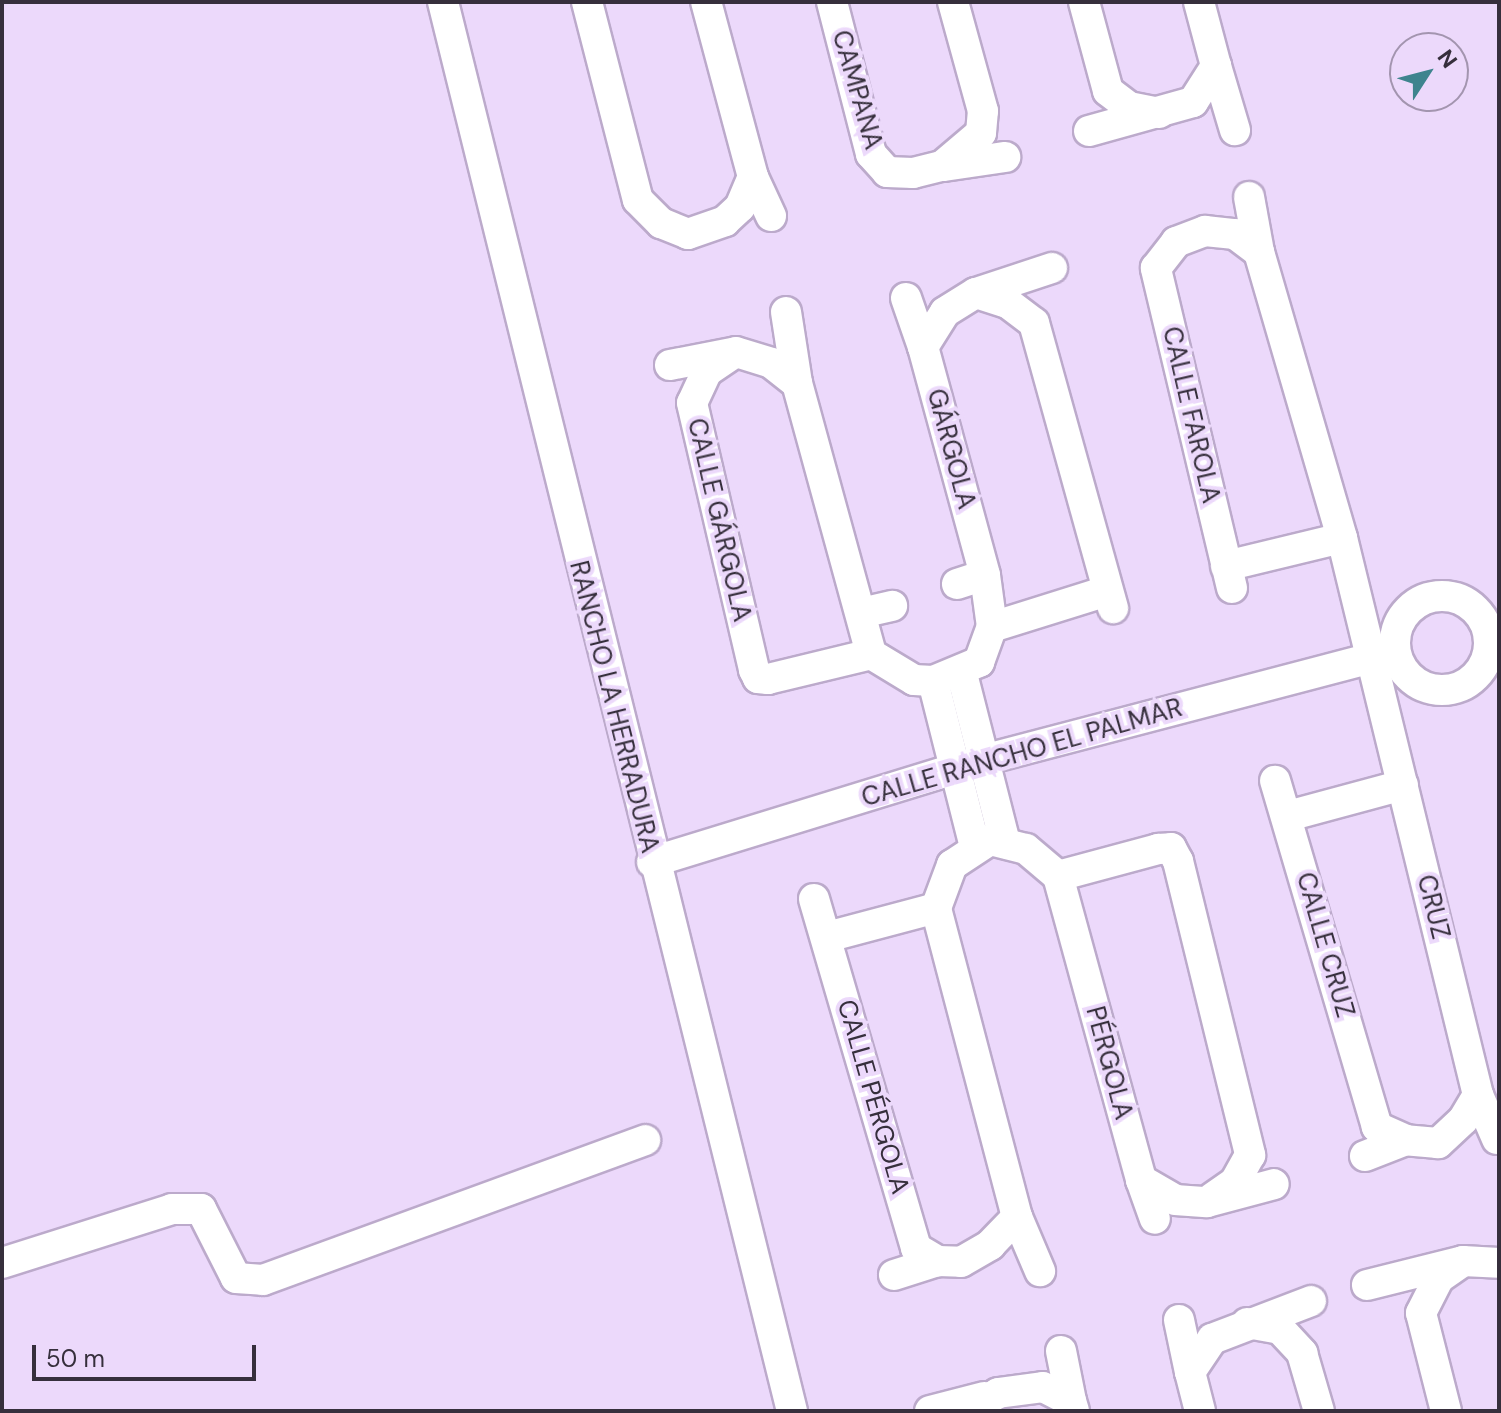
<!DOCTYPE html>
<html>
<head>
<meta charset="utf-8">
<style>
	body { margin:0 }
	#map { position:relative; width:1501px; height:1413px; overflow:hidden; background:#ecd9fb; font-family:"DM Sans",sans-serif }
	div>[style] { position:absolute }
	.roads { filter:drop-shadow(2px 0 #bcaacb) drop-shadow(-2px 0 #bcaacb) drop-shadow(0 2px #bcaacb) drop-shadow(0 -2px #bcaacb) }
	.street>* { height:30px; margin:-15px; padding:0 15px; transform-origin:15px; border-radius:15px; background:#fff }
	.street>.ring { margin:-15px; padding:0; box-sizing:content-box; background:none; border:30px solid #fff; border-radius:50% }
	span { translate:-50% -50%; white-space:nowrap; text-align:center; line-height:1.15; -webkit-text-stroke:8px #ecd9fb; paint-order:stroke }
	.street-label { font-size:26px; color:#362f3c }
	.frame { position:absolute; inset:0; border:4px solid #362f3c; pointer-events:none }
	.north { position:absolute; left:1389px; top:32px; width:80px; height:80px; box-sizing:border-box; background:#ecd9fb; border:2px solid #a395af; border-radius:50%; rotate:54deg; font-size:22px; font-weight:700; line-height:32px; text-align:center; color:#362f3c }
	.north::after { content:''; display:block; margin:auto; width:28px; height:36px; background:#3e848e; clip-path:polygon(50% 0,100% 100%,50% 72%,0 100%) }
	.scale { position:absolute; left:32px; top:1345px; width:224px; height:36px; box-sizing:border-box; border:4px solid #362f3c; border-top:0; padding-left:10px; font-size:24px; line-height:28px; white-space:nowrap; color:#362f3c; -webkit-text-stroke:6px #ecd9fb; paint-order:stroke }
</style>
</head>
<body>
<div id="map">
	<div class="roads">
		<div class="street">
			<i style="left:443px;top:2px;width:1452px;rotate:76.09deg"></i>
			<i style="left:587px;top:2px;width:204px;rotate:75.6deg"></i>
			<i style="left:638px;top:200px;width:33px;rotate:45deg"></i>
			<i style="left:661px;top:223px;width:29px;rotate:22deg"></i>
			<i style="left:688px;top:234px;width:39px;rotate:-19deg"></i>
			<i style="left:725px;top:221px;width:21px;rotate:-43deg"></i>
			<i style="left:740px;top:207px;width:33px;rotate:-67deg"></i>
			<i style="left:753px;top:177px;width:181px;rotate:-105deg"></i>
			<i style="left:832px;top:2px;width:157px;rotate:75.6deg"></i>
			<i style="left:871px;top:154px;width:24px;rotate:48deg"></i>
			<i style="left:887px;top:172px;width:26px;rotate:2deg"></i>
			<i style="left:913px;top:173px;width:30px;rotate:-14deg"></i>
			<i style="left:942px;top:166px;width:51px;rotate:-40.2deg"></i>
			<i style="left:981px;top:133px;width:22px;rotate:-85deg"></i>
			<i style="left:983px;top:111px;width:113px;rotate:-105.4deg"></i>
			<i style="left:1084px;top:2px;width:92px;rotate:74.9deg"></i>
			<i style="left:1108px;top:91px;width:26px;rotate:37deg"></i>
			<i style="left:1129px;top:107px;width:31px;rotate:11deg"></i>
			<i style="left:1216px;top:66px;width:67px;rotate:73.5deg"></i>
			<i style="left:1089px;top:131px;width:108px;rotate:-15.6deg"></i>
			<i style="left:1193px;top:102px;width:43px;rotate:-57.4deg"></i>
			<i style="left:1216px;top:66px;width:66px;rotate:-104.9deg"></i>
			<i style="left:944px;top:166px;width:62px;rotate:-8.4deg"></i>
			<i style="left:753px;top:177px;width:43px;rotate:65.2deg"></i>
			<i style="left:1249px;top:197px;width:56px;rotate:79.7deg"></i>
			<i style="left:976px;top:293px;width:35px;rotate:18deg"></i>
			<i style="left:1009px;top:304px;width:31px;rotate:37deg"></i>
			<i style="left:1034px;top:323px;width:296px;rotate:74.5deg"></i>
			<i style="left:906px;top:298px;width:52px;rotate:70.9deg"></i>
			<i style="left:786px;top:312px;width:72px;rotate:81.2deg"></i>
			<i style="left:731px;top:355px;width:29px;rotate:146deg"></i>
			<i style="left:707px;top:371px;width:35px;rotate:115deg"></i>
			<i style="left:692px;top:403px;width:274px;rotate:76.9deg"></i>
			<i style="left:754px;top:670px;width:9px;rotate:63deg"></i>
			<i style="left:758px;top:678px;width:10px;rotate:6deg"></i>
			<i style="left:768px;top:679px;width:106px;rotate:-13.6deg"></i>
			<i style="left:670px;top:365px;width:67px;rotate:-11.1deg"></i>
			<i style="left:736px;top:352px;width:37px;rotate:17deg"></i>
			<i style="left:771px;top:363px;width:33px;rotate:38deg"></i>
			<i style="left:797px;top:383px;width:281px;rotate:74.7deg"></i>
			<i style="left:871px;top:654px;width:50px;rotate:31.2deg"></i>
			<i style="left:914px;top:680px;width:19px;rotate:3deg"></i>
			<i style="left:933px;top:681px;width:50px;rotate:-22.4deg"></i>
			<i style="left:979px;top:662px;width:37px;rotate:-70deg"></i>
			<i style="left:992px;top:627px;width:52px;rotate:-97.7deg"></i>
			<i style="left:985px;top:575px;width:236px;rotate:-105.2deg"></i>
			<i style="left:923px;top:347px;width:41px;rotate:-57.8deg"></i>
			<i style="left:945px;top:312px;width:36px;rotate:-32deg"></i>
			<i style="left:976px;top:293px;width:80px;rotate:-18.2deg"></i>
			<i style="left:1226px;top:566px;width:119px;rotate:-13.6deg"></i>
			<i style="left:957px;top:584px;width:29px;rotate:-18deg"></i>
			<i style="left:1232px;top:588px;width:329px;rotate:-103.4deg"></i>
			<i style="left:1156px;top:268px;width:33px;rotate:-52deg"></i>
			<i style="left:1176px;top:242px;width:31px;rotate:-21deg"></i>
			<i style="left:1205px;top:231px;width:30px;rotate:6deg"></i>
			<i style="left:1235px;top:234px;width:30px;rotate:37deg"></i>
			<i style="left:1259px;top:252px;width:298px;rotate:73.8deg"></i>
			<i style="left:1342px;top:538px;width:573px;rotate:76.28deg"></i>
			<i style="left:1478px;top:1095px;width:29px;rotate:121deg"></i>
			<i style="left:1463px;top:1120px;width:34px;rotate:137deg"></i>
			<i style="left:1438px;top:1143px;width:32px;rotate:-175deg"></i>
			<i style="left:1406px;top:1140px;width:32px;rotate:-156deg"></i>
			<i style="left:1377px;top:1127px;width:361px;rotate:-106.4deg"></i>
			<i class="ring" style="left:1395px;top:596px;width:64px;height:64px"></i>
			<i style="left:861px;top:613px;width:32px;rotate:-13deg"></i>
			<i style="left:992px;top:627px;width:121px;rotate:-17.4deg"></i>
			<i style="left:961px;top:670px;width:179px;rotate:75.7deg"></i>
			<i style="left:933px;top:681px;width:171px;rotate:75.8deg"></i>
			<i style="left:1288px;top:816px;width:119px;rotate:-15.1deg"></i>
			<i style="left:652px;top:862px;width:350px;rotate:-17.1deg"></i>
			<i style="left:987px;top:759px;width:422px;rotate:-14.7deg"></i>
			<i style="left:1058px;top:876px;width:104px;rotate:-15.1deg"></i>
			<i style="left:1158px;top:849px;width:13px;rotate:-4deg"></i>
			<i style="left:1171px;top:848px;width:15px;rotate:62deg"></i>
			<i style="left:1178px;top:861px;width:303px;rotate:76.2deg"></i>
			<i style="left:1250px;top:1155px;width:31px;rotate:119deg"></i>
			<i style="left:1235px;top:1182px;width:28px;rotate:145deg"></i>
			<i style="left:814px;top:899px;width:364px;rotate:73.7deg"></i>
			<i style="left:916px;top:1248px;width:26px;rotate:31deg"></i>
			<i style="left:938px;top:1261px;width:23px;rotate:2deg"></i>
			<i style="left:961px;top:1262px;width:34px;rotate:-30deg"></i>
			<i style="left:990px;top:1245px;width:39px;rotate:-46deg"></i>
			<i style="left:1017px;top:1217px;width:319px;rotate:-104.7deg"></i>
			<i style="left:936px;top:908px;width:46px;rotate:-69.6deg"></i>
			<i style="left:952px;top:865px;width:45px;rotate:-33.3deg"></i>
			<i style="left:990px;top:840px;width:37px;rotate:14deg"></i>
			<i style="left:1026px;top:849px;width:42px;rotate:40.2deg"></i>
			<i style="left:1058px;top:876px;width:315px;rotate:74.7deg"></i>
			<i style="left:1141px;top:1180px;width:39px;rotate:30deg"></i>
			<i style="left:1175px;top:1200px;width:32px;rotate:4deg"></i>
			<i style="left:1207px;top:1202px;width:69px;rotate:-15deg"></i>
			<i style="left:827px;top:937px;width:113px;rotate:-14.9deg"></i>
			<i style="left:1478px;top:1095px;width:48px;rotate:66.6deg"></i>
			<i style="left:1365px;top:1156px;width:44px;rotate:-21.3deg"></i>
			<i style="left:1141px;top:1180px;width:41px;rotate:70.3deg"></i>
			<i style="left:1017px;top:1217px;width:59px;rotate:66.9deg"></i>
			<i style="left:2px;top:1263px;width:178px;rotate:-17.6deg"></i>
			<i style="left:172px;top:1209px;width:29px"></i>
			<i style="left:201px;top:1209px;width:77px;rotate:63.1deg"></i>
			<i style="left:236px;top:1278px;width:27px;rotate:4deg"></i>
			<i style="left:263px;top:1280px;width:407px;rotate:-20.1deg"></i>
			<i style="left:894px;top:1275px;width:46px;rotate:-17.7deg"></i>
			<i style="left:1367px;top:1285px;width:99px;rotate:-14deg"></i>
			<i style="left:1463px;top:1261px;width:36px;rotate:3deg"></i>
			<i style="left:1179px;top:1320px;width:53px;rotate:78.1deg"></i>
			<i style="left:1247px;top:1323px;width:34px;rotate:10deg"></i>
			<i style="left:1280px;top:1329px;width:33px;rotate:47deg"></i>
			<i style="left:1302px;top:1353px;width:60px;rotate:73.7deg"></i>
			<i style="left:1061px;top:1351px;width:51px;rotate:78.7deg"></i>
			<i style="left:930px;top:1411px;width:56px;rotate:-14.5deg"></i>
			<i style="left:966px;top:1411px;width:37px;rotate:-29deg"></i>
			<i style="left:998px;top:1393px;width:45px;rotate:-7.6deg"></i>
			<i style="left:1043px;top:1387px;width:31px;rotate:27deg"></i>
			<i style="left:1071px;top:1401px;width:10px;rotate:73deg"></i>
			<i style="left:1200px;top:1411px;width:40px;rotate:-104.4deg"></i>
			<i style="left:1190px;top:1372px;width:40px;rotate:-56deg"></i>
			<i style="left:1212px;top:1339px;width:106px;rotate:-21deg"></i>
			<i style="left:1446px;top:1411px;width:101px;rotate:-104.3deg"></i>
			<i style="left:1421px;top:1313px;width:39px;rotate:-63deg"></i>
			<i style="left:1439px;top:1278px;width:29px;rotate:-35deg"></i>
		</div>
	</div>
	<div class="street-label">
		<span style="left:857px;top:90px;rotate:74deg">CAMPANA</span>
		<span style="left:1191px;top:415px;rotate:77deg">CALLE FAROLA</span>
		<span style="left:951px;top:449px;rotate:75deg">GÁRGOLA</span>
		<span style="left:719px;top:520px;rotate:77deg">CALLE GÁRGOLA</span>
		<span style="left:614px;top:707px;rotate:76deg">RANCHO LA HERRADURA</span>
		<span style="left:1022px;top:753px;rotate:-16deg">CALLE RANCHO EL PALMAR</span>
		<span style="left:1433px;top:907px;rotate:76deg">CRUZ</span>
		<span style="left:1325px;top:945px;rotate:74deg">CALLE CRUZ</span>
		<span style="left:1109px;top:1063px;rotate:75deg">PÉRGOLA</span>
		<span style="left:873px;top:1097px;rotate:74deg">CALLE PÉRGOLA</span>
	</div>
	<div class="frame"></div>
	<div class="north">N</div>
	<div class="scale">50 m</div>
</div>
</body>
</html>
